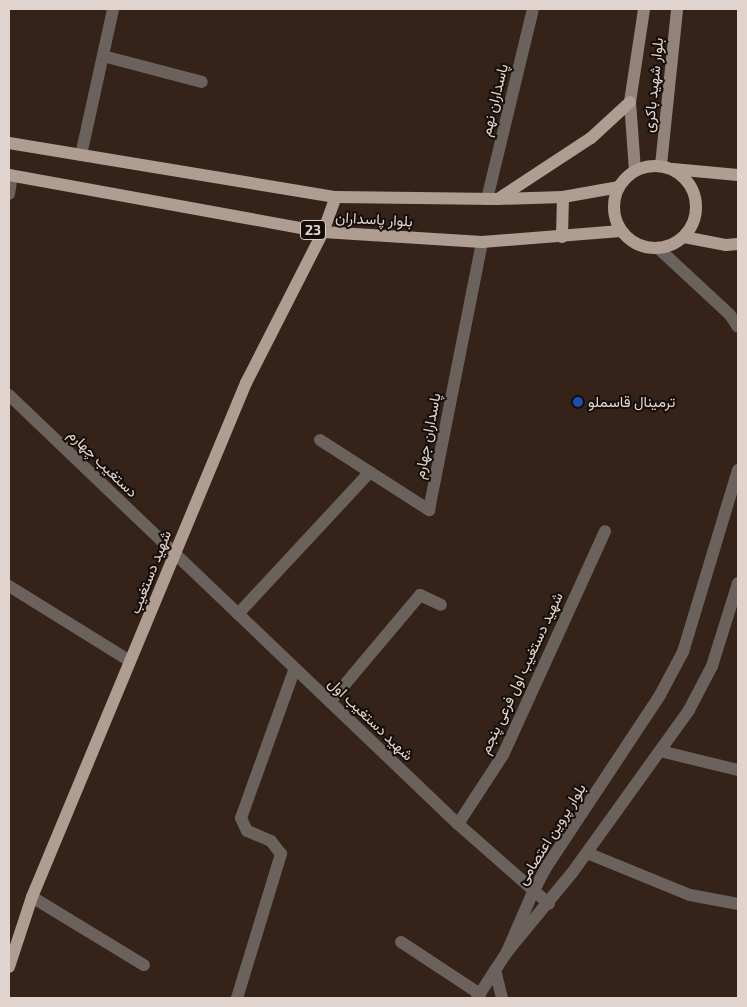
<!DOCTYPE html>
<html>
<head>
<meta charset="utf-8">
<style>
	body { margin:0 }
	#map { position:relative; width:747px; height:1007px; overflow:hidden; background:#352319; font-family:"Exo 2",Vazirmatn,sans-serif }
	div>[style] { position:absolute }
	.minor>* { height:12px; margin:-6px; padding:0 6px; transform-origin:6px; border-radius:6px; background:#6c625d }
	.tertiary>* { height:12px; margin:-6px; padding:0 6px; transform-origin:6px; border-radius:6px; background:#6c625d }
	.secondary>* { height:12px; margin:-6px; padding:0 6px; transform-origin:6px; border-radius:6px; background:#92837b }
	.primary>* { height:12px; margin:-6px; padding:0 6px; transform-origin:6px; border-radius:6px; background:#b09d92 }
	.primary>.ring { margin:-6px; padding:0; box-sizing:content-box; background:none; border:12px solid #b09d92; border-radius:50% }
	.dots>* { width:14px; height:14px; translate:-50% -50%; box-sizing:border-box; border:2px solid #160e0a; border-radius:50% }
	span { translate:-50% -50%; white-space:nowrap; text-align:center; line-height:1.15; -webkit-text-stroke:4px #160e0a; paint-order:stroke }
	.shield-label span { padding:1px 4px; background:#160e0a; border:1px solid; border-radius:4px; -webkit-text-stroke-width:0 }
	.shield-label { font-size:14px; color:#e1d4ce; font-weight:700 }
	.street-label { font-size:15px; color:#e1d4ce }
	.poi-label { font-size:15px; color:#e1d4ce }
	.left { translate:0 -50%; text-align:left }
	.frame { position:absolute; inset:0; border:10px solid #e1d4ce; pointer-events:none }
</style>
</head>
<body>
<div id="map">
	<div class="minor">
		<i style="left:103px;top:56px;width:102px;rotate:14.7deg"></i>
		<i style="left:81px;top:155px;width:149px;rotate:-77.6deg"></i>
		<i style="left:487px;top:199px;width:195px;rotate:-76.4deg"></i>
		<i style="left:9px;top:395px;width:621px;rotate:43.7deg"></i>
		<i style="left:458px;top:824px;width:121px;rotate:41.3deg"></i>
		<i style="left:320px;top:440px;width:130px;rotate:32.7deg"></i>
		<i style="left:429px;top:510px;width:273px;rotate:-78.8deg"></i>
		<i style="left:9px;top:586px;width:142px;rotate:31.8deg"></i>
		<i style="left:238px;top:614px;width:194px;rotate:-47.1deg"></i>
		<i style="left:330px;top:702px;width:140px;rotate:-49.9deg"></i>
		<i style="left:420px;top:595px;width:23px;rotate:25deg"></i>
		<i style="left:660px;top:751px;width:80px;rotate:13.7deg"></i>
		<i style="left:458px;top:824px;width:82px;rotate:-56.9deg"></i>
		<i style="left:503px;top:755px;width:246px;rotate:-65.5deg"></i>
		<i style="left:587px;top:853px;width:111px;rotate:22.2deg"></i>
		<i style="left:690px;top:895px;width:49px;rotate:10.6deg"></i>
		<i style="left:32px;top:897px;width:131px;rotate:31.3deg"></i>
		<i style="left:401px;top:942px;width:95px;rotate:33.4deg"></i>
		<i style="left:237px;top:998px;width:151px;rotate:-73deg"></i>
		<i style="left:281px;top:854px;width:16px;rotate:-128deg"></i>
		<i style="left:271px;top:841px;width:26px;rotate:-157deg"></i>
		<i style="left:247px;top:831px;width:14px;rotate:-115deg"></i>
		<i style="left:241px;top:818px;width:159px;rotate:-70.2deg"></i>
	</div>
	<div class="tertiary">
		<i style="left:9px;top:194px;width:18px;rotate:-81deg"></i>
		<i style="left:658px;top:248px;width:98px;rotate:42.9deg"></i>
		<i style="left:730px;top:315px;width:14px;rotate:56deg"></i>
		<i style="left:507px;top:952px;width:65px;rotate:-66.6deg"></i>
		<i style="left:533px;top:892px;width:30px;rotate:-62deg"></i>
		<i style="left:547px;top:866px;width:205px;rotate:-56.5deg"></i>
		<i style="left:660px;top:695px;width:49px;rotate:-61.9deg"></i>
		<i style="left:683px;top:652px;width:190px;rotate:-73.2deg"></i>
		<i style="left:495px;top:970px;width:29px;rotate:76deg"></i>
		<i style="left:477px;top:998px;width:55px;rotate:-56.9deg"></i>
		<i style="left:507px;top:952px;width:102px;rotate:-50.6deg"></i>
		<i style="left:572px;top:873px;width:201px;rotate:-54.3deg"></i>
		<i style="left:689px;top:710px;width:50px;rotate:-62.4deg"></i>
		<i style="left:712px;top:666px;width:87px;rotate:-72.6deg"></i>
	</div>
	<div class="secondary">
		<i style="left:661px;top:165px;width:157px;rotate:-84.1deg"></i>
		<i style="left:635px;top:170px;width:68px;rotate:-94.2deg"></i>
		<i style="left:630px;top:102px;width:94px;rotate:-81.4deg"></i>
	</div>
	<div class="primary">
		<i style="left:9px;top:143px;width:331px;rotate:9.4deg"></i>
		<i style="left:336px;top:197px;width:161px;rotate:0.7deg"></i>
		<i style="left:497px;top:199px;width:66px;rotate:-1.7deg"></i>
		<i style="left:563px;top:197px;width:57px;rotate:-10.1deg"></i>
		<i class="ring" style="left:614px;top:166px;width:70px;height:70px"></i>
		<i style="left:673px;top:169px;width:65px;rotate:5.3deg"></i>
		<i style="left:9px;top:175px;width:319px;rotate:10.3deg"></i>
		<i style="left:323px;top:232px;width:159px;rotate:3.6deg"></i>
		<i style="left:482px;top:242px;width:139px;rotate:-4.5deg"></i>
		<i style="left:498px;top:199px;width:111px;rotate:-33.3deg"></i>
		<i style="left:591px;top:138px;width:53px;rotate:-42.7deg"></i>
		<i style="left:562px;top:237px;width:40px;rotate:-88.6deg"></i>
		<i style="left:684px;top:237px;width:43px;rotate:10.8deg"></i>
		<i style="left:726px;top:245px;width:12px;rotate:-5deg"></i>
		<i style="left:9px;top:967px;width:74px;rotate:-71.8deg"></i>
		<i style="left:32px;top:897px;width:557px;rotate:-67.4deg"></i>
		<i style="left:246px;top:383px;width:169px;rotate:-63deg"></i>
		<i style="left:323px;top:232px;width:37px;rotate:-70deg"></i>
	</div>
	<div class="dots">
		<i style="left:578px;top:402px;background:#1a4fb4"></i>
	</div>
	<div class="shield-label">
		<span style="left:313px;top:230px">23</span>
	</div>
	<div class="street-label">
		<span style="left:653px;top:85px;rotate:-84deg">بلوار شهید باکری</span>
		<span style="left:494px;top:100px;rotate:-76deg">پاسداران نهم</span>
		<span style="left:374px;top:219px;rotate:3deg">بلوار پاسداران</span>
		<span style="left:427px;top:436px;rotate:-79deg">پاسداران جهارم</span>
		<span style="left:103px;top:463px;rotate:44deg">دستغیب چهارم</span>
		<span style="left:150px;top:572px;rotate:-68deg">شهید دستغیب</span>
		<span style="left:521px;top:673px;rotate:-65deg">شهید دستغیب اول فرعی پنجم</span>
		<span style="left:371px;top:719px;rotate:44deg">شهید دستغیب اول</span>
		<span style="left:551px;top:834px;rotate:-58deg">بلوار پروین اعتصامی</span>
	</div>
	<div class="poi-label">
		<span class="left" style="left:588px;top:402px">ترمینال قاسملو</span>
	</div>
	<div class="frame"></div>
</div>
</body>
</html>
